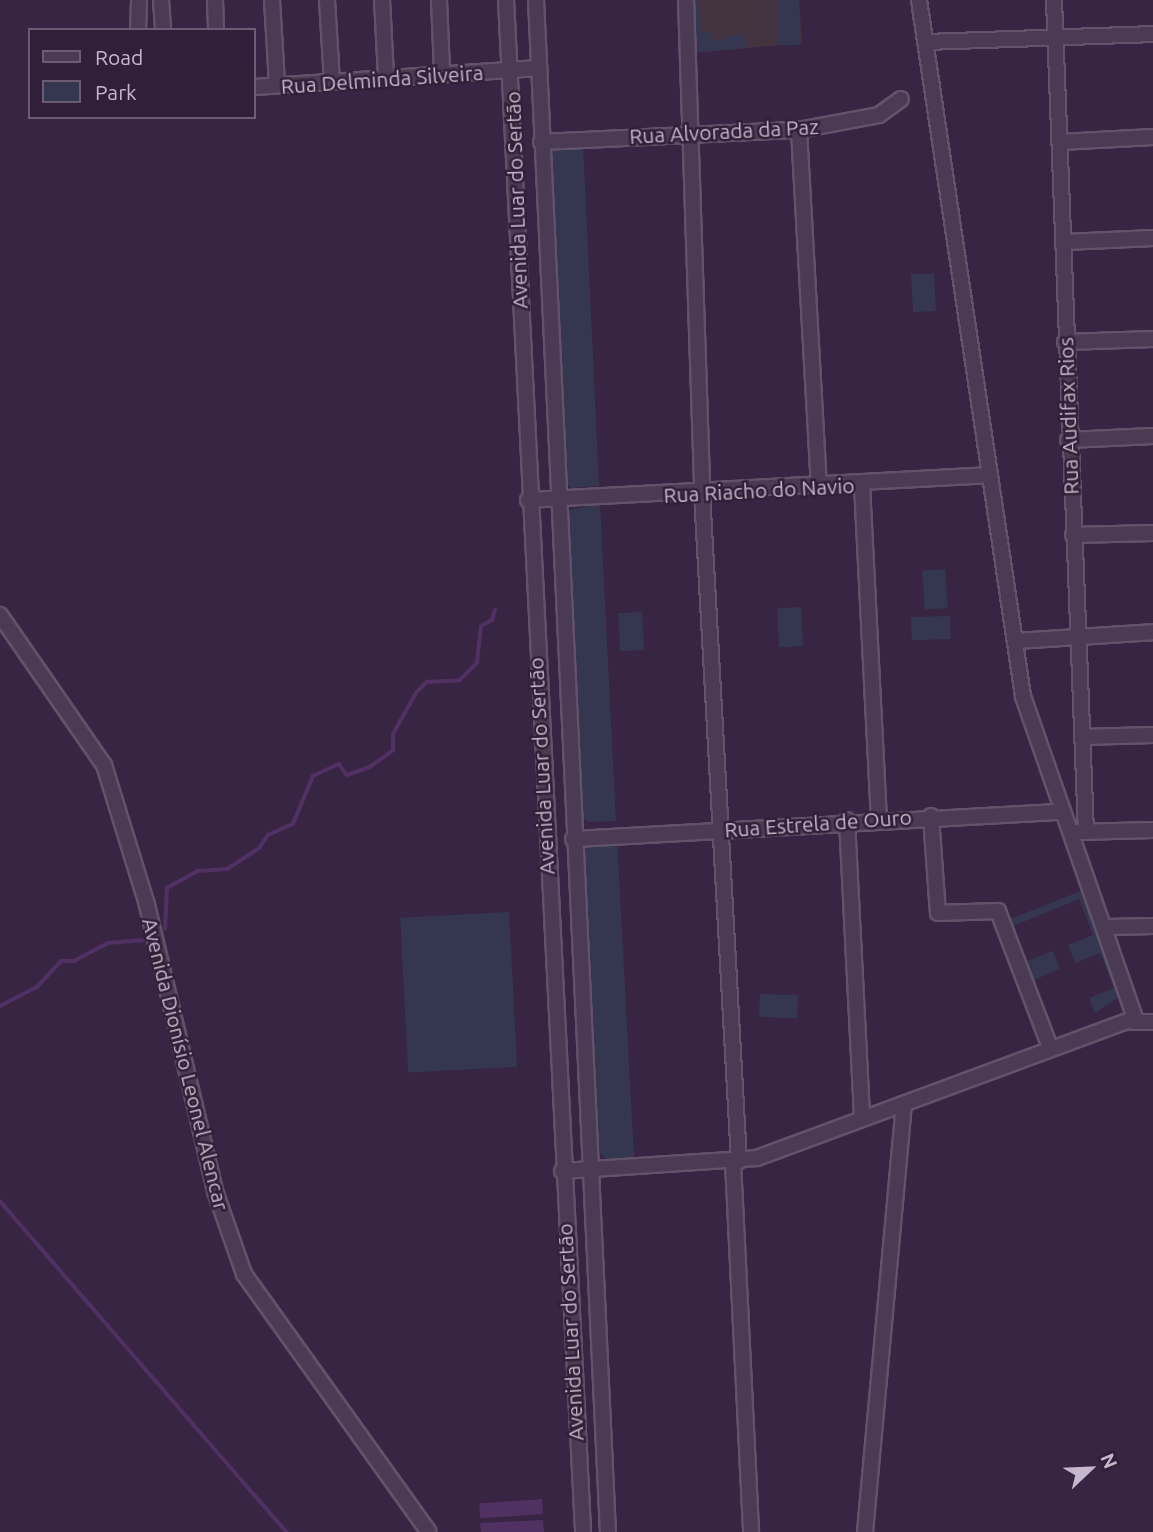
<!DOCTYPE html>
<html>
<head>
<meta charset="utf-8">
<style>
	body { margin:0 }
	#map { position:relative; width:1153px; height:1532px; overflow:hidden; background:#382543; font-family:Ubuntu,sans-serif }
	div>[style] { position:absolute }
	.medical>* { inset:0; background:#433240 }
	.green>* { inset:0; background:#353751; transform-origin:0 0 }
	.water>* { inset:0; background:#503162; transform-origin:0 0 }
	.stream>* { height:3.5px; margin:-1.75px; padding:0 1.75px; transform-origin:1.75px; border-radius:1.75px; background:#503162 }
	.roads { filter:drop-shadow(2px 0 #62526a) drop-shadow(-2px 0 #62526a) drop-shadow(0 2px #62526a) drop-shadow(0 -2px #62526a) }
	.minor>* { height:14px; margin:-7px; padding:0 7px; transform-origin:7px; border-radius:7px; background:#4a3a53 }
	span { translate:-50% -50%; white-space:nowrap; text-align:center; line-height:1.15; -webkit-text-stroke:5px #2f1f38; paint-order:stroke }
	.street-label { font-size:21px; color:#c5b7cc }
	.legend { position:absolute; left:28px; top:28px; width:228px; height:91px; box-sizing:border-box; background:#2f1f38; border:2px solid #6b5c73; margin:0; padding:9px 12px; list-style:none; font-size:21px; color:#c5b7cc }
	.legend li { display:flex; align-items:center; gap:14px; height:35px }
	.legend b { width:35px; border:2px solid #6b5c73 }
	.north { position:absolute; left:1055px; top:1434px; width:70px; height:70px; -webkit-text-stroke:5px #2f1f38; paint-order:stroke; rotate:67deg; font-size:19px; font-weight:700; line-height:28px; text-align:center; color:#c5b7cc }
	.north::after { content:''; display:block; margin:auto; width:24px; height:32px; background:#c5b7cc; clip-path:polygon(50% 0,100% 100%,50% 72%,0 100%) }
</style>
</head>
<body>
<div id="map">
	<div class="medical">
		<i style="clip-path:polygon(690px 0,799px 0,802px 43px,693px 53px)"></i>
	</div>
	<div class="green">
		<i style="clip-path:polygon(690px 0,698px 0,701px 32px,711px 32px,713px 42px,744px 32px,745px 48px,693px 53px)"></i>
		<i style="left:778px;top:0;width:21px;height:45px"></i>
		<i style="clip-path:polygon(583px 144px,599px 486px,572px 488px,563px 482px,548px 146px)"></i>
		<i style="left:934px;top:273px;width:38px;height:23px;rotate:87deg"></i>
		<i style="clip-path:polygon(600px 504px,616px 821px,589px 822px,582px 817px,563px 511px)"></i>
		<i style="left:945px;top:569px;width:39px;height:23px;rotate:86deg"></i>
		<i style="left:801px;top:607px;width:39px;height:24px;rotate:87deg"></i>
		<i style="left:642px;top:612px;width:38px;height:24px;rotate:87deg"></i>
		<i style="left:950px;top:616px;width:23px;height:39px;rotate:88deg"></i>
		<i style="clip-path:polygon(617px 839px,634px 1158px,606px 1159px,599px 1152px,583px 847px)"></i>
		<i style="clip-path:polygon(1081px 891px,1121px 996px,1095px 1013px,1089px 998px,1114px 988px,1100px 953px,1075px 963px,1068px 945px,1093px 935px,1079px 899px,1013px 926px,1027px 961px,1053px 951px,1060px 969px,1034px 980px,1045px 1016px,1008px 920px)"></i>
		<i style="left:509px;top:912px;width:155px;height:109px;rotate:87deg"></i>
		<i style="left:760px;top:994px;width:38px;height:23px;rotate:2deg"></i>
	</div>
	<div class="water">
		<i style="left:542px;top:1499px;width:15px;height:63px;rotate:86deg"></i>
		<i style="clip-path:polygon(543px 1520px,544px 1532px,481px 1532px,480px 1523px)"></i>
	</div>
	<div class="stream">
		<i style="left:165px;top:929px;width:41px;rotate:-87.2deg"></i>
		<i style="left:167px;top:888px;width:35px;rotate:-29deg"></i>
		<i style="left:198px;top:871px;width:29px;rotate:-4deg"></i>
		<i style="left:227px;top:869px;width:38px;rotate:-33deg"></i>
		<i style="left:259px;top:848px;width:16px;rotate:-55deg"></i>
		<i style="left:268px;top:835px;width:27px;rotate:-24deg"></i>
		<i style="left:293px;top:824px;width:52px;rotate:-67.4deg"></i>
		<i style="left:313px;top:776px;width:29px;rotate:-25deg"></i>
		<i style="left:339px;top:764px;width:14px;rotate:54deg"></i>
		<i style="left:347px;top:775px;width:24px;rotate:-19deg"></i>
		<i style="left:370px;top:767px;width:29px;rotate:-36deg"></i>
		<i style="left:393px;top:750px;width:16px;rotate:-90deg"></i>
		<i style="left:393px;top:734px;width:47px;rotate:-60.7deg"></i>
		<i style="left:416px;top:693px;width:16px;rotate:-45deg"></i>
		<i style="left:427px;top:682px;width:33px;rotate:-3deg"></i>
		<i style="left:460px;top:680px;width:24px;rotate:-45deg"></i>
		<i style="left:477px;top:663px;width:37px;rotate:-84deg"></i>
		<i style="left:481px;top:626px;width:13px;rotate:-29deg"></i>
		<i style="left:492px;top:620px;width:10px;rotate:-73deg"></i>
		<i style="left:0;top:1006px;width:42px;rotate:-27.2deg"></i>
		<i style="left:37px;top:987px;width:35px;rotate:-47deg"></i>
		<i style="left:61px;top:961px;width:13px"></i>
		<i style="left:74px;top:961px;width:38px;rotate:-28deg"></i>
		<i style="left:108px;top:943px;width:38px;rotate:-5deg"></i>
		<i style="left:0;top:1201px;width:438px;rotate:49.1deg"></i>
	</div>
	<div class="roads">
		<div class="minor">
			<i style="left:161px;top:0;width:30px;rotate:86deg"></i>
			<i style="left:215px;top:0;width:30px;rotate:88deg"></i>
			<i style="left:272px;top:0;width:85px;rotate:86.6deg"></i>
			<i style="left:327px;top:0;width:82px;rotate:86.5deg"></i>
			<i style="left:382px;top:0;width:77px;rotate:87deg"></i>
			<i style="left:439px;top:0;width:73px;rotate:87.6deg"></i>
			<i style="left:506px;top:0;width:1534px;rotate:87.12deg"></i>
			<i style="left:536px;top:0;width:1534px;rotate:87.31deg"></i>
			<i style="left:686px;top:0;width:493px;rotate:88.1deg"></i>
			<i style="left:702px;top:493px;width:669px;rotate:86.83deg"></i>
			<i style="left:1054px;top:0;width:833px;rotate:87.8deg"></i>
			<i style="left:138px;top:30px;width:30px;rotate:-88deg"></i>
			<i style="left:926px;top:42px;width:227px;rotate:-2deg"></i>
			<i style="left:254px;top:87px;width:286px;rotate:-3.8deg"></i>
			<i style="left:799px;top:130px;width:358px;rotate:86.8deg"></i>
			<i style="left:541px;top:142px;width:258px;rotate:-2.7deg"></i>
			<i style="left:799px;top:130px;width:81px;rotate:-10.6deg"></i>
			<i style="left:879px;top:115px;width:27px;rotate:-36deg"></i>
			<i style="left:1060px;top:142px;width:93px;rotate:-3.1deg"></i>
			<i style="left:1065px;top:242px;width:88px;rotate:-2.6deg"></i>
			<i style="left:1065px;top:342px;width:88px;rotate:-2deg"></i>
			<i style="left:1068px;top:440px;width:85px;rotate:-2.7deg"></i>
			<i style="left:862px;top:485px;width:333px;rotate:87.1deg"></i>
			<i style="left:528px;top:500px;width:462px;rotate:-3.1deg"></i>
			<i style="left:1073px;top:535px;width:80px;rotate:-1.4deg"></i>
			<i style="left:0;top:615px;width:183px;rotate:55.3deg"></i>
			<i style="left:104px;top:765px;width:146px;rotate:72.9deg"></i>
			<i style="left:147px;top:905px;width:294px;rotate:76.6deg"></i>
			<i style="left:215px;top:1191px;width:88px;rotate:70.7deg"></i>
			<i style="left:244px;top:1274px;width:317px;rotate:54.4deg"></i>
			<i style="left:1015px;top:641px;width:138px;rotate:-3.7deg"></i>
			<i style="left:1082px;top:737px;width:71px;rotate:-1.6deg"></i>
			<i style="left:931px;top:816px;width:97px;rotate:85.9deg"></i>
			<i style="left:938px;top:913px;width:60px;rotate:-1.9deg"></i>
			<i style="left:998px;top:911px;width:146px;rotate:69.1deg"></i>
			<i style="left:847px;top:820px;width:298px;rotate:87.1deg"></i>
			<i style="left:1077px;top:832px;width:76px;rotate:-1.5deg"></i>
			<i style="left:573px;top:839px;width:491px;rotate:-3.2deg"></i>
			<i style="left:1108px;top:927px;width:45px;rotate:-1.3deg"></i>
			<i style="left:1133px;top:1022px;width:20px"></i>
			<i style="left:733px;top:1162px;width:370px;rotate:87.2deg"></i>
			<i style="left:562px;top:1171px;width:195px;rotate:-3.8deg"></i>
			<i style="left:757px;top:1158px;width:403px;rotate:-20.3deg"></i>
			<i style="left:1135px;top:1018px;width:341px;rotate:-109.2deg"></i>
			<i style="left:1023px;top:696px;width:704px;rotate:-98.5deg"></i>
			<i style="left:865px;top:1532px;width:430px;rotate:-84.8deg"></i>
		</div>
	</div>
	<div class="street-label">
		<span style="left:382px;top:79px;rotate:-4deg">Rua Delminda Silveira</span>
		<span style="left:724px;top:131px;rotate:-3deg">Rua Alvorada da Paz</span>
		<span style="left:516px;top:200px;rotate:-92deg">Avenida Luar do Sertão</span>
		<span style="left:1068px;top:416px;rotate:-92deg">Rua Audifax Rios</span>
		<span style="left:759px;top:490px;rotate:-3deg">Rua Riacho do Navio</span>
		<span style="left:541px;top:766px;rotate:-93deg">Avenida Luar do Sertão</span>
		<span style="left:818px;top:823px;rotate:-4deg">Rua Estrela de Ouro</span>
		<span style="left:186px;top:1064px;rotate:76deg">Avenida Dionísio Leonel Alencar</span>
		<span style="left:570px;top:1332px;rotate:-93deg">Avenida Luar do Sertão</span>
	</div>
	<ul class="legend">
	<li><b style="height:9px;background:#4a3a53"></b>Road</li>
	<li><b style="height:19px;background:#353751"></b>Park</li>
	</ul>
	<div class="north">N</div>
</div>
</body>
</html>
